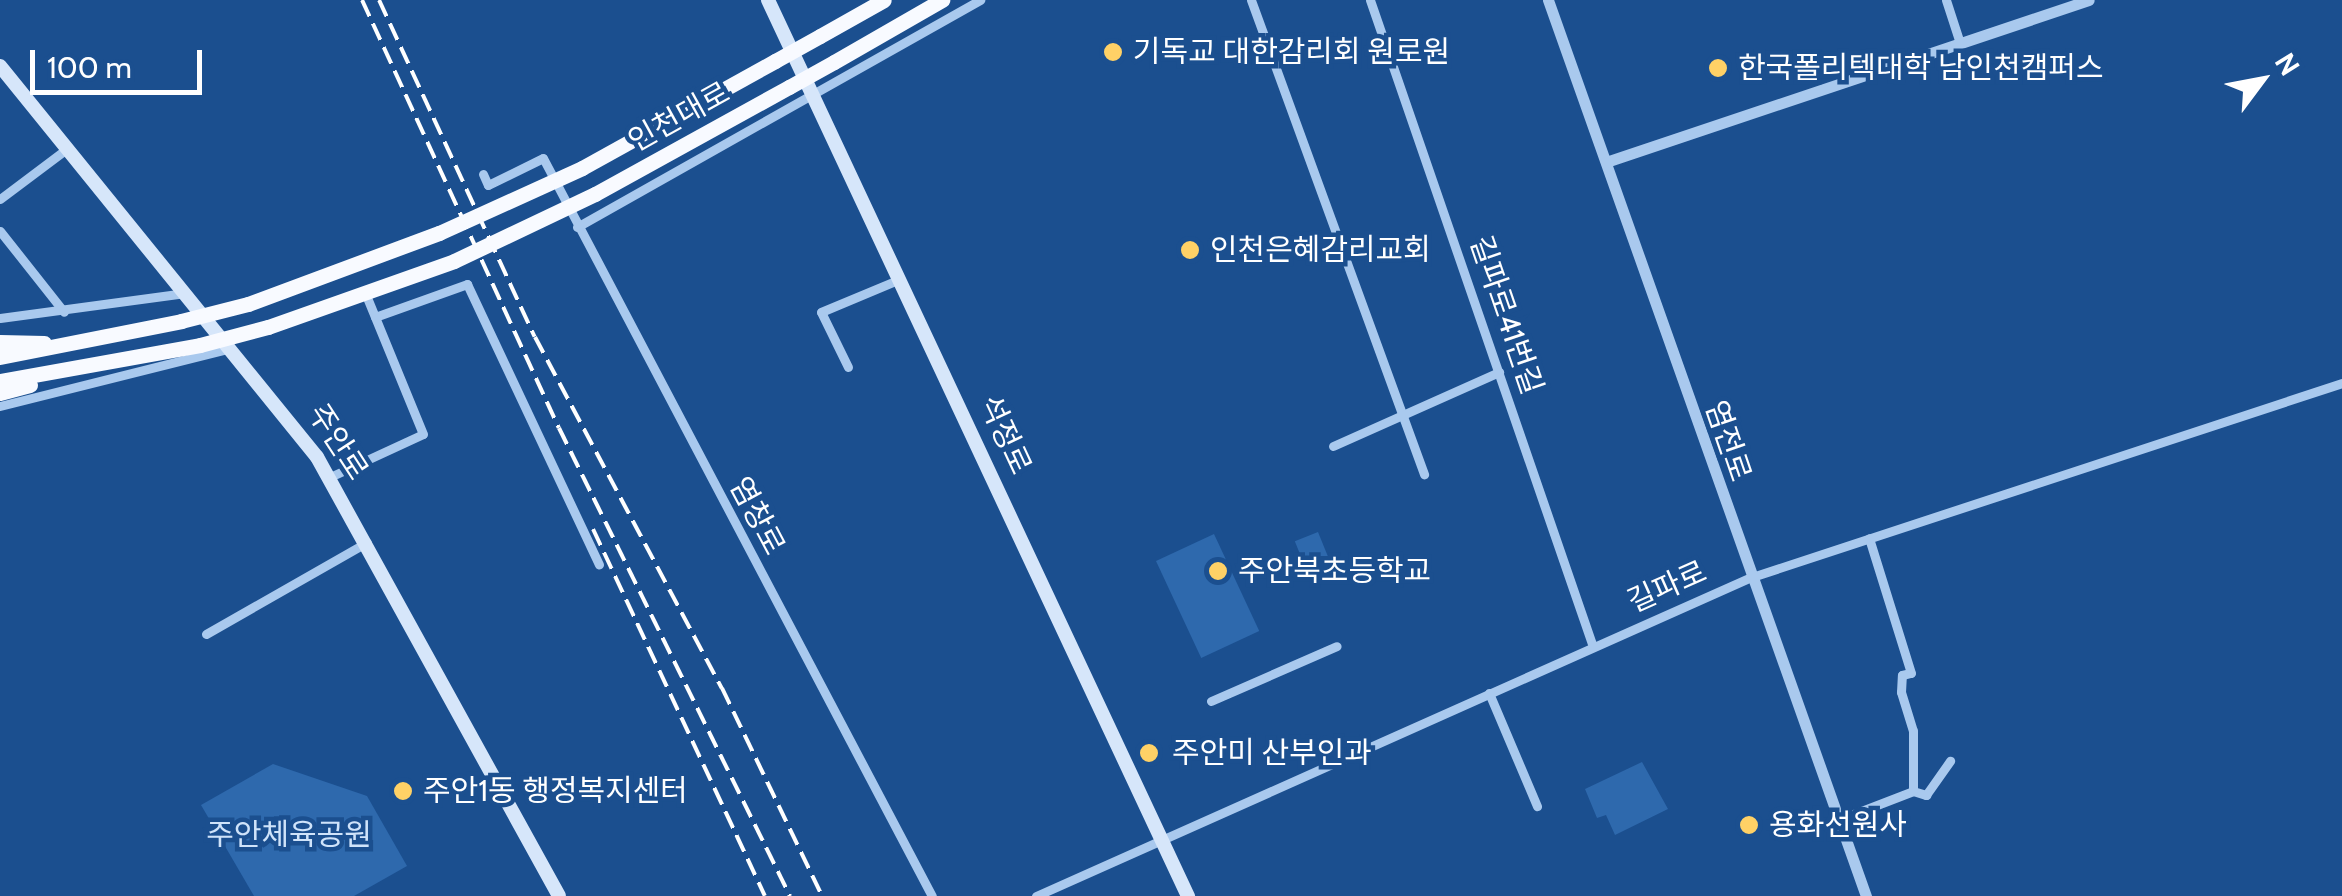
<!DOCTYPE html>
<html>
<head>
<meta charset="utf-8">
<style>
	body { margin:0 }
	#map { position:relative; width:2342px; height:896px; overflow:hidden; background:#1b4f8f; font-family:Cabin,"Noto Sans KR",sans-serif }
	div>[style] { position:absolute }
	.green>* { inset:0; background:#2e69ad; transform-origin:0 0 }
	.minor>* { height:9px; margin:-4.5px; padding:0 4.5px; transform-origin:4.5px; border-radius:4.5px; background:#a9c9ee }
	.tertiary>* { height:11px; margin:-5.5px; padding:0 5.5px; transform-origin:5.5px; border-radius:5.5px; background:#a9c9ee }
	.secondary>* { height:14px; margin:-7px; padding:0 7px; transform-origin:7px; border-radius:7px; background:#d6e6fa }
	.trunk>* { height:15px; margin:-7.5px; padding:0 7.5px; transform-origin:7.5px; border-radius:7.5px; background:#f8faff }
	.rail>* { height:4px; margin-top:-2px; transform-origin:0; background:repeating-linear-gradient(90deg,#fff 0 18px,transparent 0 26px) }
	.trunk-bridge>* { height:15px; margin:-7.5px; padding:0 7.5px; transform-origin:7.5px; border-radius:7.5px; background:#f8faff }
	.dots>* { width:28px; height:28px; translate:-50% -50%; box-sizing:border-box; border:5px solid #1b4f8f; border-radius:50% }
	span { translate:-50% -50%; white-space:nowrap; text-align:center; line-height:1.15; -webkit-text-stroke:9px #1b4f8f; paint-order:stroke }
	.poi-label { font-size:30px; color:#fff }
	.left { translate:0 -50%; text-align:left }
	.street-label { font-size:30px; color:#fff }
	.park-label { font-size:30px; color:#cfe3fa }
	.north { position:absolute; left:2212px; top:30px; width:100px; height:100px; -webkit-text-stroke:8px #1b4f8f; paint-order:stroke; rotate:58deg; font-size:28px; font-weight:700; line-height:40px; text-align:center; color:#fff }
	.north::after { content:''; display:block; margin:auto; width:35px; height:45px; background:#fff; clip-path:polygon(50% 0,100% 100%,50% 72%,0 100%) }
	.scale { position:absolute; left:30px; top:50px; width:172px; height:45px; box-sizing:border-box; border:5px solid #fff; border-top:0; padding-left:12px; font-size:30px; line-height:35px; white-space:nowrap; color:#fff; -webkit-text-stroke:8px #1b4f8f; paint-order:stroke }
</style>
</head>
<body>
<div id="map">
	<div class="green">
		<i style="left:1318px;top:532px;width:43px;height:25px;rotate:68deg"></i>
		<i style="left:1214px;top:534px;width:107px;height:64px;rotate:65deg"></i>
		<i style="clip-path:polygon(1642px 762px,1668px 809px,1615px 835px,1606px 815px,1597px 818px,1585px 789px)"></i>
		<i style="clip-path:polygon(273px 764px,367px 796px,407px 866px,354px 896px,254px 896px,201px 805px)"></i>
	</div>
	<div class="minor">
		<i style="left:1251px;top:0;width:505px;rotate:69.95deg"></i>
		<i style="left:1370px;top:0;width:684px;rotate:70.98deg"></i>
		<i style="left:1946px;top:0;width:45px;rotate:72deg"></i>
		<i style="left:483px;top:174px;width:12px;rotate:66deg"></i>
		<i style="left:488px;top:185px;width:61px;rotate:-26.1deg"></i>
		<i style="left:543px;top:158px;width:834px;rotate:62.21deg"></i>
		<i style="left:0;top:199px;width:85px;rotate:-36.9deg"></i>
		<i style="left:577px;top:227px;width:463px;rotate:-29.4deg"></i>
		<i style="left:0;top:231px;width:103px;rotate:51.7deg"></i>
		<i style="left:375px;top:317px;width:98px;rotate:-19.7deg"></i>
		<i style="left:467px;top:284px;width:310px;rotate:64.8deg"></i>
		<i style="left:0;top:318px;width:187px;rotate:-7.7deg"></i>
		<i style="left:848px;top:367px;width:61px;rotate:-116.1deg"></i>
		<i style="left:821px;top:312px;width:86px;rotate:-22.7deg"></i>
		<i style="left:0;top:406px;width:238px;rotate:-14.1deg"></i>
		<i style="left:1333px;top:446px;width:182px;rotate:-24deg"></i>
		<i style="left:330px;top:477px;width:102px;rotate:-24.8deg"></i>
		<i style="left:423px;top:434px;width:150px;rotate:-112.3deg"></i>
		<i style="left:206px;top:634px;width:185px;rotate:-29.7deg"></i>
		<i style="left:1489px;top:693px;width:123px;rotate:67deg"></i>
		<i style="left:1211px;top:701px;width:137px;rotate:-23.6deg"></i>
		<i style="left:1913px;top:791px;width:14px;rotate:17deg"></i>
		<i style="left:1926px;top:795px;width:42px;rotate:-54.8deg"></i>
		<i style="left:1838px;top:820px;width:80px;rotate:-21.1deg"></i>
		<i style="left:1913px;top:791px;width:60px;rotate:-90deg"></i>
		<i style="left:1913px;top:731px;width:41px;rotate:-107.1deg"></i>
		<i style="left:1901px;top:692px;width:17px;rotate:-87deg"></i>
		<i style="left:1902px;top:675px;width:9px;rotate:-13deg"></i>
		<i style="left:1911px;top:673px;width:141px;rotate:-107.3deg"></i>
		<i style="left:1036px;top:896px;width:781px;rotate:-24.04deg"></i>
		<i style="left:1749px;top:578px;width:624px;rotate:-18.2deg"></i>
	</div>
	<div class="tertiary">
		<i style="left:1548px;top:0;width:951px;rotate:70.46deg"></i>
		<i style="left:1606px;top:162px;width:509px;rotate:-18.54deg"></i>
	</div>
	<div class="secondary">
		<i style="left:768px;top:0;width:990px;rotate:64.89deg"></i>
		<i style="left:0;top:66px;width:503px;rotate:50.97deg"></i>
		<i style="left:317px;top:457px;width:501px;rotate:61.13deg"></i>
	</div>
	<div class="trunk">
		<i style="left:820px;top:36px;width:73px;rotate:-29.4deg"></i>
		<i style="left:834px;top:62px;width:125px;rotate:-29.9deg"></i>
		<i style="left:582px;top:168px;width:221px;rotate:-29deg"></i>
		<i style="left:595px;top:194px;width:222px;rotate:-28.9deg"></i>
		<i style="left:248px;top:304px;width:204px;rotate:-20.4deg"></i>
		<i style="left:268px;top:327px;width:197px;rotate:-19.5deg"></i>
		<i style="left:0;top:342px;width:44px;rotate:1.3deg"></i>
		<i style="left:0;top:357px;width:185px;rotate:-11.2deg"></i>
		<i style="left:0;top:381px;width:203px;rotate:-10.2deg"></i>
		<i style="left:0;top:393px;width:31px;rotate:-15deg"></i>
	</div>
	<div class="rail">
		<i style="left:362px;top:0;width:471px;rotate:65.3deg"></i>
		<i style="left:559px;top:428px;width:522px;rotate:63.73deg"></i>
		<i style="left:379px;top:0;width:371px;rotate:65.2deg"></i>
		<i style="left:535px;top:337px;width:398px;rotate:62deg"></i>
		<i style="left:722px;top:688px;width:231px;rotate:64.3deg"></i>
		<i style="left:593px;top:529px;width:405px;rotate:64.9deg"></i>
	</div>
	<div class="trunk-bridge">
		<i style="left:775px;top:61px;width:51px;rotate:-29.1deg"></i>
		<i style="left:789px;top:87px;width:51px;rotate:-29.1deg"></i>
		<i style="left:439px;top:233px;width:157px;rotate:-24.4deg"></i>
		<i style="left:454px;top:261px;width:156px;rotate:-25.4deg"></i>
		<i style="left:181px;top:321px;width:69px;rotate:-14.2deg"></i>
		<i style="left:200px;top:345px;width:70px;rotate:-14.8deg"></i>
	</div>
	<div class="dots">
		<i style="left:1113px;top:52px;background:#ffd166"></i>
		<i style="left:1718px;top:68px;background:#ffd166"></i>
		<i style="left:1190px;top:250px;background:#ffd166"></i>
		<i style="left:1218px;top:571px;background:#ffd166"></i>
		<i style="left:1149px;top:753px;background:#ffd166"></i>
		<i style="left:403px;top:791px;background:#ffd166"></i>
		<i style="left:1749px;top:825px;background:#ffd166"></i>
	</div>
	<div class="poi-label">
		<span class="left" style="left:1133px;top:52px">기독교 대한감리회 원로원</span>
		<span class="left" style="left:1738px;top:68px">한국폴리텍대학 남인천캠퍼스</span>
		<span class="left" style="left:1210px;top:250px">인천은혜감리교회</span>
		<span class="left" style="left:1238px;top:571px">주안북초등학교</span>
		<span class="left" style="left:1172px;top:753px">주안미 산부인과</span>
		<span class="left" style="left:423px;top:791px">주안1동 행정복지센터</span>
		<span class="left" style="left:1769px;top:825px">용화선원사</span>
	</div>
	<div class="street-label">
		<span style="left:679px;top:117px;rotate:-29deg">인천대로</span>
		<span style="left:1506px;top:315px;rotate:71deg">길파로41번길</span>
		<span style="left:1005px;top:435px;rotate:65deg">석정로</span>
		<span style="left:1728px;top:441px;rotate:71deg">염전로</span>
		<span style="left:338px;top:442px;rotate:57deg">주안로</span>
		<span style="left:757px;top:516px;rotate:62deg">염창로</span>
		<span style="left:1667px;top:587px;rotate:-24deg">길파로</span>
	</div>
	<div class="park-label">
		<span style="left:289px;top:835px">주안체육공원</span>
	</div>
	<div class="north">N</div>
	<div class="scale">100 m</div>
</div>
</body>
</html>
